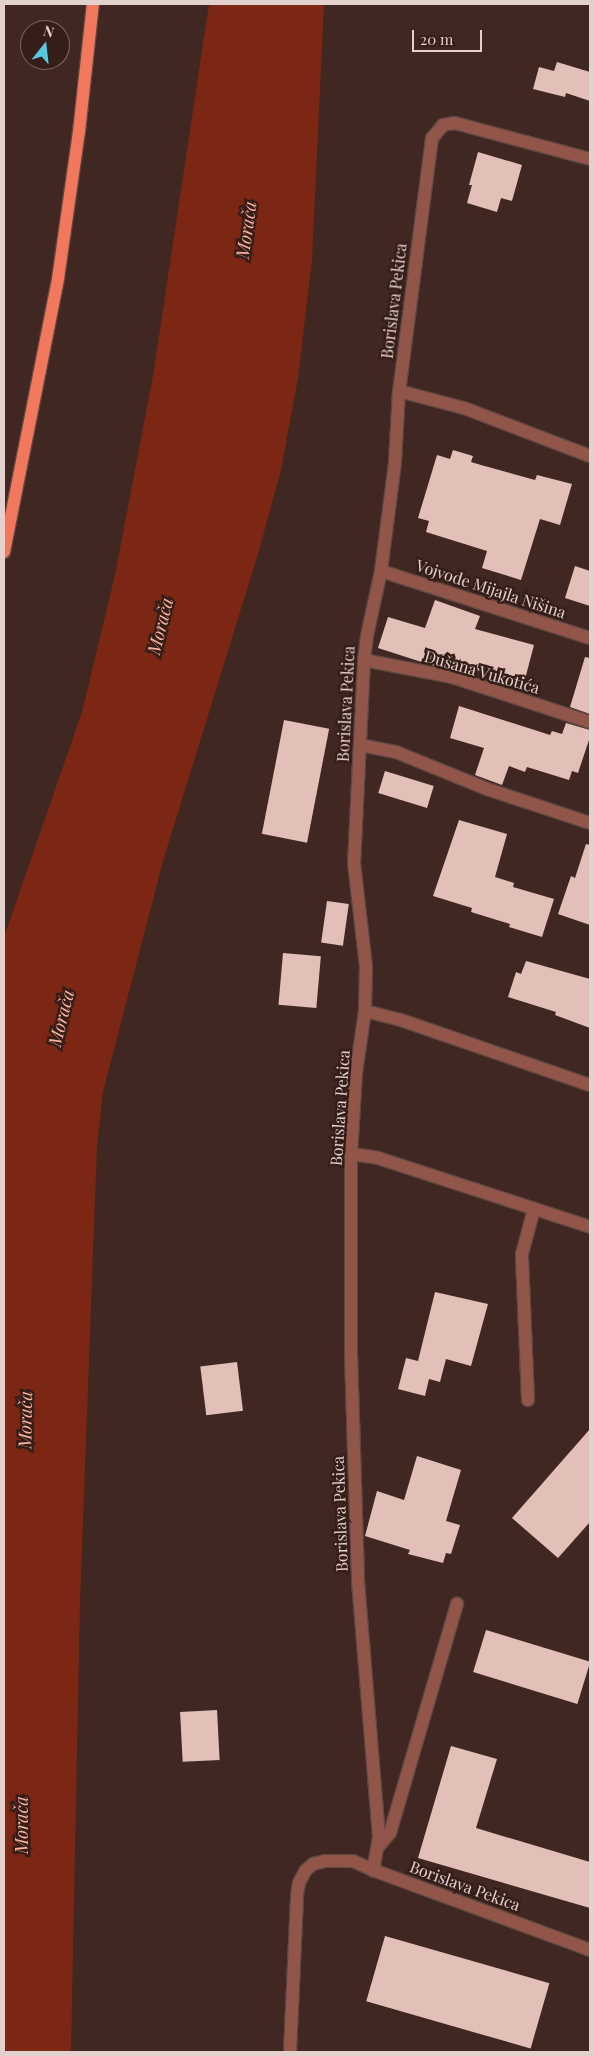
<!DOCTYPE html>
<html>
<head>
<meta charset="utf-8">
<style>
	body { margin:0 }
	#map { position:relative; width:594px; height:2056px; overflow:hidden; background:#412722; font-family:"Playfair Display",serif }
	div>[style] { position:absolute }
	.water>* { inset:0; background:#7c2614 }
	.building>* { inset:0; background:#e2c0b8; transform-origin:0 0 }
	.roads { filter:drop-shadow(1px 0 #5e4641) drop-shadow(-1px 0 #5e4641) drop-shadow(0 1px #5e4641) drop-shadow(0 -1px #5e4641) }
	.minor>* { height:12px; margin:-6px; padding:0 6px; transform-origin:6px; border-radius:6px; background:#915649 }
	.major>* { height:12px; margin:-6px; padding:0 6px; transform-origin:6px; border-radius:6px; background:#f1775d }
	span { translate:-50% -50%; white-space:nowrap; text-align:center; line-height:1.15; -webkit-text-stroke:5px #361e18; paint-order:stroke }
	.street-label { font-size:16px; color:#e2d1cd }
	.water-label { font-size:18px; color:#feb2a1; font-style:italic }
	.frame { position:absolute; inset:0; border:5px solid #e2d1cd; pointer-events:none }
	.north { position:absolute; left:20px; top:20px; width:50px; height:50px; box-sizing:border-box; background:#361e18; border:1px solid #7b6660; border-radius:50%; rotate:16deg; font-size:14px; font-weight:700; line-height:20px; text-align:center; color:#e2d1cd }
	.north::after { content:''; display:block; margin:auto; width:18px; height:22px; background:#56c9e1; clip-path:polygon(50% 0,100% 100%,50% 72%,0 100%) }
	.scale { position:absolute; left:412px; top:30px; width:70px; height:22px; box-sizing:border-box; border:2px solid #e2d1cd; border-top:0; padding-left:6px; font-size:15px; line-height:18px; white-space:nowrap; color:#e2d1cd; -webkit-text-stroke:4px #361e18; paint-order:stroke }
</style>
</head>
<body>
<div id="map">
	<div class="water">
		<i style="clip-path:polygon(209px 4px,324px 4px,312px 260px,298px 378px,281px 470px,258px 554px,163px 861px,103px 1092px,97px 1145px,80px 1602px,71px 2052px,4px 2052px,4px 937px,82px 712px,115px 575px,153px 376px)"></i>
	</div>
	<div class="building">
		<i style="clip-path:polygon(557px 62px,590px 72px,590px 101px,566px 93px,565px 97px,533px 89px,539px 67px,554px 71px)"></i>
		<i style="clip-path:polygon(478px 152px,522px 165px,512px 201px,501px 198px,497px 212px,467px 203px,472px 185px,469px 185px)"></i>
		<i style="clip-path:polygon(453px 450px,473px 456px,471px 462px,481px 465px,535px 480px,537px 475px,572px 484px,560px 525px,540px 519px,521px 580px,482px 568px,487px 551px,426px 532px,429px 521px,418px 518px,437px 455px,450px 459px)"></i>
		<i style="clip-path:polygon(575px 566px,590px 571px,590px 606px,565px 598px)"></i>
		<i style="clip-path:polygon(435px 600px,480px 616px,475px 629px,534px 645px,524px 683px,455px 664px,453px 669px,431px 665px,378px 648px,388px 617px,425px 628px)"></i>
		<i style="clip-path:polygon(585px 657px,590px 658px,590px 714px,570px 707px)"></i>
		<i style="clip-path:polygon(459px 706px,550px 735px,552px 731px,562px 734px,566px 723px,590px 730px,590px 737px,578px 773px,572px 771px,569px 780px,527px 767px,525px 772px,509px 766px,502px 785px,475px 775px,484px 748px,450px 738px)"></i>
		<i style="left:284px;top:720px;width:46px;height:116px;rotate:11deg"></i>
		<i style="left:385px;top:771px;width:51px;height:23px;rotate:17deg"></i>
		<i style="clip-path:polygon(459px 820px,507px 834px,495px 877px,514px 883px,513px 887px,554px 899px,542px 937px,509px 927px,510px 924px,471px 912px,472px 908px,433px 896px)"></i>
		<i style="clip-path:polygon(586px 844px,590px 845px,590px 925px,558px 914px,571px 876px,575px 878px)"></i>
		<i style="left:327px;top:901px;width:22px;height:42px;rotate:8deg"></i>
		<i style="left:283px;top:953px;width:38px;height:52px;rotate:5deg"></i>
		<i style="clip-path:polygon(526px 961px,590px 979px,590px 1028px,555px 1015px,556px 1012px,508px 997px,516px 972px,521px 974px)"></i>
		<i style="clip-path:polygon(435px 1292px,488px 1304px,471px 1366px,446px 1359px,440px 1382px,429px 1379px,425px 1396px,398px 1389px,406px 1358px,418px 1361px)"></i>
		<i style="left:237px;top:1362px;width:49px;height:37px;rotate:83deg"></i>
		<i style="clip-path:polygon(590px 1429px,590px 1522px,558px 1558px,512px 1518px)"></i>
		<i style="clip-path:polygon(417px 1456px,461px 1470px,446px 1521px,460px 1525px,451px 1554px,446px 1553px,443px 1563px,408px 1554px,410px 1550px,365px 1536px,377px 1491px,404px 1500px)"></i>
		<i style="left:486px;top:1630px;width:109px;height:44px;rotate:17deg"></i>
		<i style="left:217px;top:1710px;width:50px;height:37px;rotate:87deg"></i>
		<i style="clip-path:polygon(451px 1746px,497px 1759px,476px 1828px,590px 1862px,590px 1908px,418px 1858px)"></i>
		<i style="left:385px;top:1936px;width:171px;height:68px;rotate:16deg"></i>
	</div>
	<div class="roads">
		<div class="minor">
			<i style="left:590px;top:159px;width:140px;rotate:-165.1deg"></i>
			<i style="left:455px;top:123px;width:12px;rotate:171deg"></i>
			<i style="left:443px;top:125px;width:17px;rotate:130deg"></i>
			<i style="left:432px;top:138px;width:255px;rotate:97.4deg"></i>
			<i style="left:399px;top:391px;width:72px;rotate:93.2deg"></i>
			<i style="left:395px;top:463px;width:109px;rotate:97.4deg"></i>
			<i style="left:381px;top:571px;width:66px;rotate:102.2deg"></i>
			<i style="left:367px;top:636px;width:24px;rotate:97deg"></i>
			<i style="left:364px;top:660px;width:203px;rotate:92.8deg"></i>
			<i style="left:354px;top:863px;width:104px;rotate:83.4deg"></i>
			<i style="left:366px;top:966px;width:45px;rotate:91.3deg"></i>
			<i style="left:365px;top:1011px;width:63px;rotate:98.3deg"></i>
			<i style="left:356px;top:1073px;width:81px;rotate:93.5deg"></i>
			<i style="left:351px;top:1154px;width:201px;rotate:90deg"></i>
			<i style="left:351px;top:1355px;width:226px;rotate:88.2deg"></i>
			<i style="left:358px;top:1581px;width:257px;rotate:85.3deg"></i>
			<i style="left:379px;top:1837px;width:34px;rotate:100deg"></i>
			<i style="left:373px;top:1870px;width:231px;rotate:20.2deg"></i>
			<i style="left:399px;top:391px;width:67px;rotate:14.7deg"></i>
			<i style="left:464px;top:408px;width:135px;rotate:20.9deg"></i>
			<i style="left:381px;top:571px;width:219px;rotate:17.8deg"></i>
			<i style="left:364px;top:660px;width:90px;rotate:10.9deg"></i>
			<i style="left:452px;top:677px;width:145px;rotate:18.1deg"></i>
			<i style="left:360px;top:745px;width:37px;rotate:11deg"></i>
			<i style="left:396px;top:752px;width:98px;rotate:22.1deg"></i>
			<i style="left:487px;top:789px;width:108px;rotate:18.3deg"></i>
			<i style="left:365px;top:1011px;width:34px;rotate:14deg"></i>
			<i style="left:398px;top:1019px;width:203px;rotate:19deg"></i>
			<i style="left:351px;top:1154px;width:27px;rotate:8deg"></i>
			<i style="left:378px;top:1158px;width:223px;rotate:18deg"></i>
			<i style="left:528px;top:1400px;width:146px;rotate:-92.4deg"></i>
			<i style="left:522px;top:1254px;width:47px;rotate:-75.1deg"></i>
			<i style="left:379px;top:1846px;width:17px;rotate:-50deg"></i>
			<i style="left:390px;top:1833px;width:239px;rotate:-73.7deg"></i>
			<i style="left:290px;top:2052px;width:157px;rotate:-87.4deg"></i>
			<i style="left:297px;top:1895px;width:12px;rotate:-81deg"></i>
			<i style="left:299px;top:1883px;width:13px;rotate:-63deg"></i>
			<i style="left:305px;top:1871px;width:11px;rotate:-41deg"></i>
			<i style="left:313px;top:1864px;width:12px;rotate:-14deg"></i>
			<i style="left:325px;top:1861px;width:28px"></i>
			<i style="left:353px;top:1861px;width:22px;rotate:24deg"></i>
		</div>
		<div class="major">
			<i style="left:4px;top:552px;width:278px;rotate:-78.8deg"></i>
			<i style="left:58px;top:279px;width:148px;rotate:-81.9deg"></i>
			<i style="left:79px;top:132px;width:129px;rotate:-83.8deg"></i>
		</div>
	</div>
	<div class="street-label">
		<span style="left:394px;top:301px;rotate:-83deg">Borislava Pekica</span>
		<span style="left:491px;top:589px;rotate:18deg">Vojvode Mijajla Nišina</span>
		<span style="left:482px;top:672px;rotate:16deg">Dušana Vukotića</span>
		<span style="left:346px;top:704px;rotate:-87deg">Borislava Pekica</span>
		<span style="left:340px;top:1108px;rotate:-86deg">Borislava Pekica</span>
		<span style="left:340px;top:1514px;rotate:-92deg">Borislava Pekica</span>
		<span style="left:465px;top:1886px;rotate:20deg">Borislava Pekica</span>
	</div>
	<div class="water-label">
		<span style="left:246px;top:230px;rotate:-82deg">Morača</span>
		<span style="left:160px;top:626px;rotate:-76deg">Morača</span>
		<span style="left:61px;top:1018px;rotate:-76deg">Morača</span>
		<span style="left:25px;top:1420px;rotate:-89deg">Morača</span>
		<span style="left:21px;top:1825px;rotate:-90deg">Morača</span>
	</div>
	<div class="frame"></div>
	<div class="north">N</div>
	<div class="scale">20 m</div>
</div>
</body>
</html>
